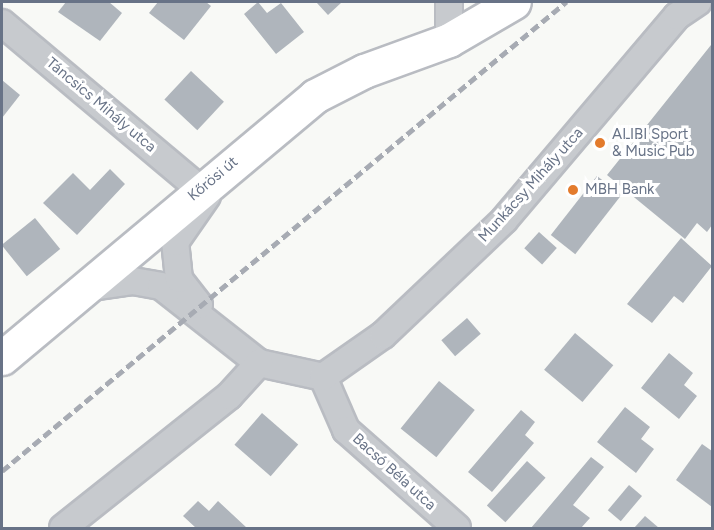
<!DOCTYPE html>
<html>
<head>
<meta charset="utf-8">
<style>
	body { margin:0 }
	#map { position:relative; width:714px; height:530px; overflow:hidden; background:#f8f9f6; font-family:Figtree,sans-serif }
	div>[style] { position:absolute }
	.building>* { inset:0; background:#afb5bc; transform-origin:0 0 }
	.roads { filter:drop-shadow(2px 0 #b9bcc2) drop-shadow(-2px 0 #b9bcc2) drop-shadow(0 2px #b9bcc2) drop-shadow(0 -2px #b9bcc2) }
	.minor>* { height:26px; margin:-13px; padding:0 13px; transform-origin:13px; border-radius:13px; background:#c7cace }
	.secondary>* { height:33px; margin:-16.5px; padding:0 16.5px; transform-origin:16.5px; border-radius:16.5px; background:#fff }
	.rail>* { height:4.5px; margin-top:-2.25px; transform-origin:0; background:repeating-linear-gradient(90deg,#a7abb3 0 9px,transparent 0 13.5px) }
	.dots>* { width:16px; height:16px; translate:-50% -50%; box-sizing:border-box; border:3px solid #fff; border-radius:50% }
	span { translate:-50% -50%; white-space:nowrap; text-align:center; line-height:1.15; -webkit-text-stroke:6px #fff; paint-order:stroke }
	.street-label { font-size:15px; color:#687387 }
	.poi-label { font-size:15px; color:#687387 }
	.left { translate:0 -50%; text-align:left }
	.frame { position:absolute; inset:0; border:3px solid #687387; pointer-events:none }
</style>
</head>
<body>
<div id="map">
	<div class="building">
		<i style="clip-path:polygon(66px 2px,109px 2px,122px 13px,100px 41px,58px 12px)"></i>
		<i style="clip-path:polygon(158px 2px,206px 2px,211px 6px,184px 40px,149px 13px)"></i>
		<i style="clip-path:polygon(258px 2px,267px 13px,281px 3px,304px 32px,276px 54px,244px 14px)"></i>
		<i style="clip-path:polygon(316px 2px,342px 2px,328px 15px)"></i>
		<i style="clip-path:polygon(711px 45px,712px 225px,707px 232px,697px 223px,685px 239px,607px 175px)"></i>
		<i style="left:191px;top:71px;width:45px;height:39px;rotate:43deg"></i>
		<i style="clip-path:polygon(2px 80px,20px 95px,2px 118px)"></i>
		<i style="clip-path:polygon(110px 169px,125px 184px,77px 235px,43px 203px,73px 173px,90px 190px)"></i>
		<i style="left:597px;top:176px;width:31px;height:75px;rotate:38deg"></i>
		<i style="left:35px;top:218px;width:40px;height:43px;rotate:51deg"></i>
		<i style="left:539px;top:232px;width:24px;height:22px;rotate:42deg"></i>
		<i style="clip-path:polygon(681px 238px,712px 266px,683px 303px,674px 296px,652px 323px,627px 304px)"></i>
		<i style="left:467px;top:318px;width:21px;height:34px;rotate:49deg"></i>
		<i style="left:575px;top:333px;width:50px;height:48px;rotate:40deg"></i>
		<i style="clip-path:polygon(669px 353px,693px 373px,684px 385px,697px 396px,679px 419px,641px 388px)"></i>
		<i style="left:439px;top:381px;width:46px;height:61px;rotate:39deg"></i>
		<i style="clip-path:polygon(625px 407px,650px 427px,641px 439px,654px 449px,636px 473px,597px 442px)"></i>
		<i style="clip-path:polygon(521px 410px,535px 422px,525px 435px,534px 443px,492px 492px,468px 472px)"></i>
		<i style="left:262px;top:413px;width:48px;height:42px;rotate:41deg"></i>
		<i style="clip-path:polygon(702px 444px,712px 451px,712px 507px,676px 480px)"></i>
		<i style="clip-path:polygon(591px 457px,604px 467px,573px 505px,590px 518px,581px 528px,531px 528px)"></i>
		<i style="left:527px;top:461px;width:25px;height:60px;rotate:42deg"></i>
		<i style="left:629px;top:485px;width:17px;height:33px;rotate:40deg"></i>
		<i style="clip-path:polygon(198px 501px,209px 511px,218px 501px,247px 528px,196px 528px,183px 516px)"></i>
		<i style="clip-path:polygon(645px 516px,659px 528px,634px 528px)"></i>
	</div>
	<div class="roads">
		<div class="minor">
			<i style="left:2px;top:23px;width:258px;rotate:40deg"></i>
			<i style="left:449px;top:40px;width:38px;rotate:-90deg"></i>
			<i style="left:85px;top:288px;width:49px;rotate:-8.3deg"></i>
			<i style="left:133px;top:281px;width:28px;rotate:10deg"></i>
			<i style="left:161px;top:286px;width:125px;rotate:38.2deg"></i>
			<i style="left:259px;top:363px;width:66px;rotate:12.3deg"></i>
			<i style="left:323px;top:377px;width:58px;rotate:66.5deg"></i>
			<i style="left:346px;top:430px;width:148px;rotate:41.4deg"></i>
			<i style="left:199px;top:305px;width:33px;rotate:-128deg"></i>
			<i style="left:179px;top:279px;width:37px;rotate:-96deg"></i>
			<i style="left:175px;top:242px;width:56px;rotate:-55.2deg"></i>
			<i style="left:323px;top:377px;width:73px;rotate:-35deg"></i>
			<i style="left:383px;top:335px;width:167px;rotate:-43.5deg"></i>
			<i style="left:504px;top:220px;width:267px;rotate:-49.7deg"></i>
			<i style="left:677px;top:16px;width:25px;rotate:-34deg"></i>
			<i style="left:63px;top:528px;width:212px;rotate:-38.5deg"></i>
			<i style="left:229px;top:396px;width:45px;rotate:-47.7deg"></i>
		</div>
		<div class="secondary">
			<i style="left:2px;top:358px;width:408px;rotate:-39.9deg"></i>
			<i style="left:315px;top:96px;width:55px;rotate:-27deg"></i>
			<i style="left:364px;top:71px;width:90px;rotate:-20deg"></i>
			<i style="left:449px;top:40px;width:75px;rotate:-30.3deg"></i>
		</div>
	</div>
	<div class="rail">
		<i style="left:2px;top:471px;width:734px;rotate:-39.75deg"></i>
	</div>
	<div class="dots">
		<i style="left:600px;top:143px;background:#e37b2c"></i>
		<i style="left:573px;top:190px;background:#e37b2c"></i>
	</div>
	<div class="street-label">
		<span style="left:101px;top:105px;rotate:40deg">Táncsics Mihály utca</span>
		<span style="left:213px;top:179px;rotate:-40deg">Kőrösi út</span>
		<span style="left:531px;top:185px;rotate:-48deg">Munkácsy Mihály utca</span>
		<span style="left:394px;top:472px;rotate:42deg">Bacsó Béla utca</span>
	</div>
	<div class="poi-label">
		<span class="left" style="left:612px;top:143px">ALIBI Sport<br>&amp; Music Pub</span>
		<span class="left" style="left:585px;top:190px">MBH Bank</span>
	</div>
	<div class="frame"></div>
</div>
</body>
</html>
